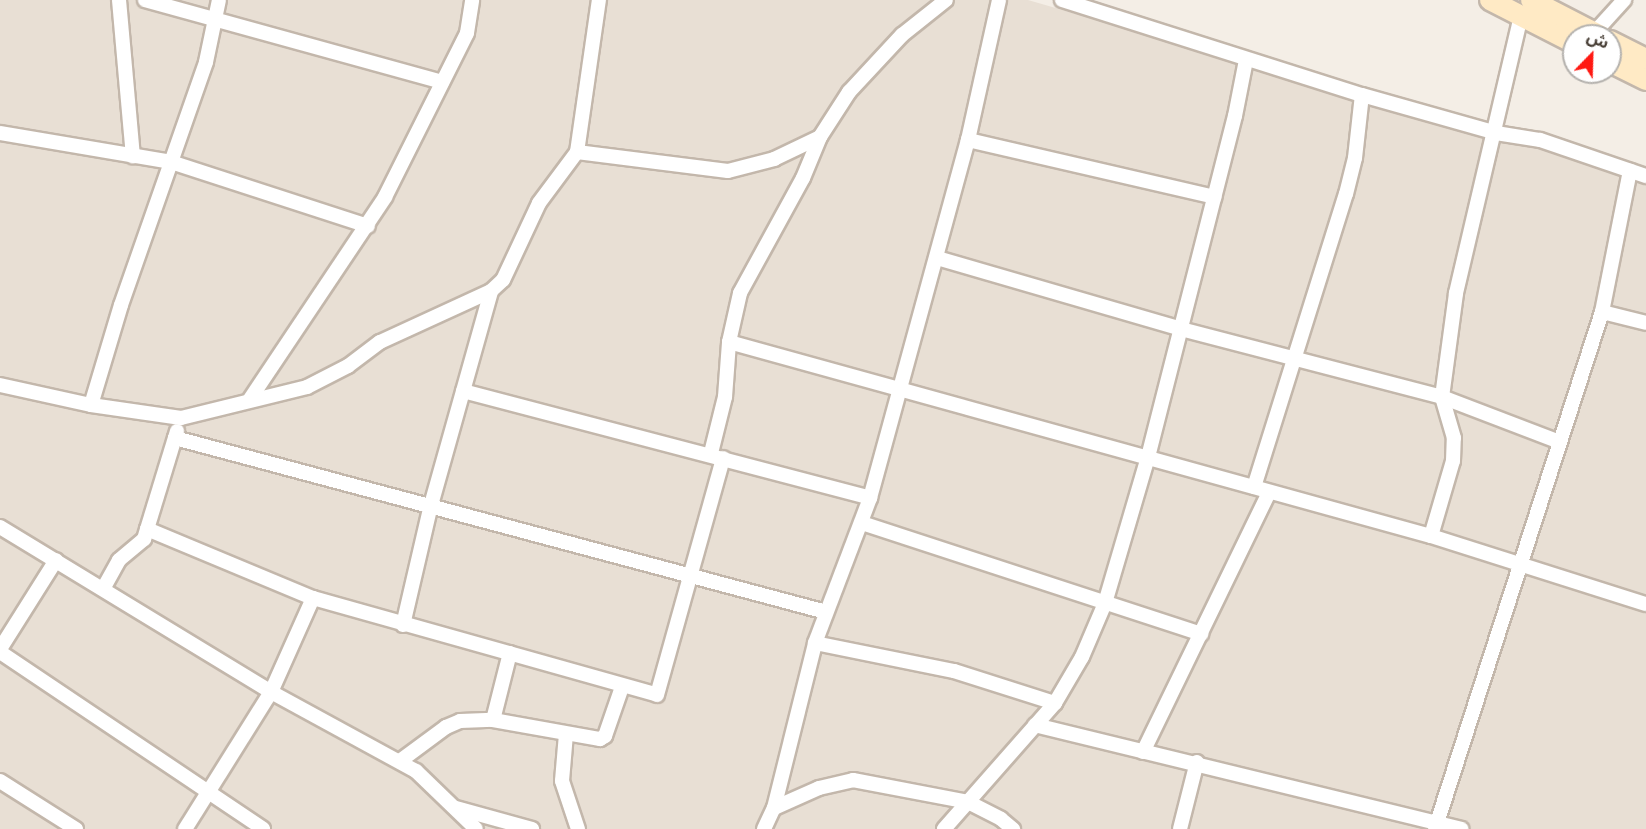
<!DOCTYPE html>
<html>
<head>
<meta charset="utf-8">
<style>
	body { margin:0 }
	#map { position:relative; width:1646px; height:829px; overflow:hidden; background:#f4eee6; font-family:"IBM Plex Sans","Noto Sans Arabic",sans-serif }
	div>[style] { position:absolute }
	.residential>* { inset:0; background:#e8dfd4 }
	.roads { filter:drop-shadow(2px 0 #c3b7ab) drop-shadow(-2px 0 #c3b7ab) drop-shadow(0 2px #c3b7ab) drop-shadow(0 -2px #c3b7ab) }
	.street>* { height:14px; margin:-7px; padding:0 7px; transform-origin:7px; border-radius:7px; background:#fff }
	.secondary>* { height:20px; margin:-10px; padding:0 10px; transform-origin:10px; border-radius:10px; background:#ffeac5 }
	span { translate:-50% -50%; white-space:nowrap; text-align:center; line-height:1.15; -webkit-text-stroke:4.5px #fff; paint-order:stroke }
	.north { position:absolute; left:1562px; top:24px; width:60px; height:60px; box-sizing:border-box; background:#fff; border:2px solid #b5b2ae; border-radius:50%; rotate:23deg; font-size:16px; font-weight:700; line-height:24px; text-align:center; color:#473e35 }
	.north::after { content:''; display:block; margin:auto; width:21px; height:27px; background:#ff1912; clip-path:polygon(50% 0,100% 100%,50% 72%,0 100%) }
</style>
</head>
<body>
<div id="map">
	<div class="residential">
		<i style="clip-path:polygon(0 0,1028px 0,1646px 179px,1646px 829px,0 829px)"></i>
	</div>
	<div class="roads">
		<div class="street">
			<i style="left:119px;top:0;width:157px;rotate:84.9deg"></i>
			<i style="left:145px;top:0;width:308px;rotate:15.4deg"></i>
			<i style="left:1062px;top:0;width:315px;rotate:17.6deg"></i>
			<i style="left:1362px;top:95px;width:139px;rotate:15.8deg"></i>
			<i style="left:1496px;top:133px;width:45px;rotate:9deg"></i>
			<i style="left:1540px;top:140px;width:112px;rotate:18.8deg"></i>
			<i style="left:1594px;top:33px;width:45px;rotate:-47.7deg"></i>
			<i style="left:0;top:133px;width:173px;rotate:9.6deg"></i>
			<i style="left:171px;top:162px;width:207px;rotate:18deg"></i>
			<i style="left:968px;top:140px;width:253px;rotate:13deg"></i>
			<i style="left:577px;top:152px;width:154px;rotate:-81.8deg"></i>
			<i style="left:937px;top:258px;width:254px;rotate:16.2deg"></i>
			<i style="left:1181px;top:329px;width:270px;rotate:14.6deg"></i>
			<i style="left:1442px;top:397px;width:126px;rotate:20.9deg"></i>
			<i style="left:1602px;top:312px;width:45px;rotate:14deg"></i>
			<i style="left:729px;top:342px;width:728px;rotate:15.45deg"></i>
			<i style="left:1431px;top:536px;width:225px;rotate:17.6deg"></i>
			<i style="left:0;top:385px;width:93px;rotate:12.4deg"></i>
			<i style="left:91px;top:405px;width:91px;rotate:8.2deg"></i>
			<i style="left:181px;top:418px;width:130px;rotate:-13.8deg"></i>
			<i style="left:307px;top:387px;width:46px;rotate:-27.1deg"></i>
			<i style="left:348px;top:366px;width:40px;rotate:-37deg"></i>
			<i style="left:380px;top:342px;width:122px;rotate:-24.7deg"></i>
			<i style="left:491px;top:291px;width:16px;rotate:-43deg"></i>
			<i style="left:503px;top:280px;width:85px;rotate:-64.9deg"></i>
			<i style="left:539px;top:203px;width:64px;rotate:-53.3deg"></i>
			<i style="left:577px;top:152px;width:152px;rotate:7.2deg"></i>
			<i style="left:728px;top:171px;width:48px;rotate:-14.6deg"></i>
			<i style="left:774px;top:159px;width:51px;rotate:-25.6deg"></i>
			<i style="left:820px;top:137px;width:54px;rotate:-57.2deg"></i>
			<i style="left:849px;top:92px;width:78px;rotate:-47.1deg"></i>
			<i style="left:902px;top:35px;width:56px;rotate:-38.5deg"></i>
			<i style="left:463px;top:391px;width:421px;rotate:14.7deg"></i>
			<i style="left:250px;top:399px;width:243px;rotate:-56.2deg"></i>
			<i style="left:385px;top:197px;width:183px;rotate:-63.4deg"></i>
			<i style="left:467px;top:33px;width:33px;rotate:-81deg"></i>
			<i style="left:91px;top:405px;width:104px;rotate:-73.3deg"></i>
			<i style="left:121px;top:305px;width:257px;rotate:-70.7deg"></i>
			<i style="left:206px;top:62px;width:63px;rotate:-78.2deg"></i>
			<i style="left:175px;top:438px;width:674px;rotate:14.96deg"></i>
			<i style="left:711px;top:453px;width:58px;rotate:-76deg"></i>
			<i style="left:725px;top:397px;width:55px;rotate:-85.8deg"></i>
			<i style="left:729px;top:342px;width:50px;rotate:-77.3deg"></i>
			<i style="left:740px;top:293px;width:131px;rotate:-61.3deg"></i>
			<i style="left:803px;top:178px;width:44px;rotate:-67.5deg"></i>
			<i style="left:1254px;top:487px;width:307px;rotate:-72.6deg"></i>
			<i style="left:1346px;top:194px;width:37px;rotate:-76deg"></i>
			<i style="left:1355px;top:158px;width:63px;rotate:-83.7deg"></i>
			<i style="left:862px;top:523px;width:357px;rotate:18.1deg"></i>
			<i style="left:0;top:527px;width:317px;rotate:31.3deg"></i>
			<i style="left:271px;top:692px;width:162px;rotate:122.1deg"></i>
			<i style="left:147px;top:529px;width:180px;rotate:22.6deg"></i>
			<i style="left:313px;top:598px;width:357px;rotate:15.7deg"></i>
			<i style="left:657px;top:695px;width:246px;rotate:-74.4deg"></i>
			<i style="left:1431px;top:536px;width:78px;rotate:-73.7deg"></i>
			<i style="left:1453px;top:461px;width:23px;rotate:-88deg"></i>
			<i style="left:1454px;top:438px;width:43px;rotate:-106.3deg"></i>
			<i style="left:1442px;top:397px;width:105px;rotate:-82.3deg"></i>
			<i style="left:1456px;top:293px;width:285px;rotate:-76.8deg"></i>
			<i style="left:103px;top:589px;width:33px;rotate:-61deg"></i>
			<i style="left:119px;top:560px;width:33px;rotate:-40deg"></i>
			<i style="left:144px;top:539px;width:113px;rotate:-73deg"></i>
			<i style="left:313px;top:598px;width:103px;rotate:114.1deg"></i>
			<i style="left:271px;top:692px;width:165px;rotate:28.6deg"></i>
			<i style="left:416px;top:771px;width:83px;rotate:44deg"></i>
			<i style="left:403px;top:625px;width:123px;rotate:-76.9deg"></i>
			<i style="left:431px;top:505px;width:222px;rotate:-74.3deg"></i>
			<i style="left:815px;top:643px;width:142px;rotate:11.4deg"></i>
			<i style="left:954px;top:671px;width:106px;rotate:17.6deg"></i>
			<i style="left:0;top:649px;width:105px;rotate:-57.8deg"></i>
			<i style="left:0;top:652px;width:317px;rotate:33.9deg"></i>
			<i style="left:493px;top:720px;width:69px;rotate:-75.8deg"></i>
			<i style="left:1035px;top:725px;width:439px;rotate:13.7deg"></i>
			<i style="left:566px;top:734px;width:47px;rotate:94.9deg"></i>
			<i style="left:562px;top:781px;width:51px;rotate:71.6deg"></i>
			<i style="left:1143px;top:752px;width:289px;rotate:-64.1deg"></i>
			<i style="left:400px;top:761px;width:57px;rotate:-36.5deg"></i>
			<i style="left:446px;top:727px;width:15px;rotate:-23deg"></i>
			<i style="left:460px;top:721px;width:33px;rotate:-2deg"></i>
			<i style="left:493px;top:720px;width:109px;rotate:10.1deg"></i>
			<i style="left:600px;top:739px;width:6px;rotate:-31deg"></i>
			<i style="left:605px;top:736px;width:52px;rotate:-70.9deg"></i>
			<i style="left:0;top:781px;width:90px;rotate:32.3deg"></i>
			<i style="left:456px;top:808px;width:79px;rotate:15.4deg"></i>
			<i style="left:774px;top:808px;width:49px;rotate:-24deg"></i>
			<i style="left:819px;top:788px;width:35px;rotate:-13deg"></i>
			<i style="left:853px;top:780px;width:117px;rotate:10.8deg"></i>
			<i style="left:968px;top:802px;width:37px;rotate:27deg"></i>
			<i style="left:1001px;top:819px;width:16px;rotate:40deg"></i>
			<i style="left:764px;top:829px;width:23px;rotate:-65deg"></i>
			<i style="left:774px;top:808px;width:170px;rotate:-76deg"></i>
			<i style="left:815px;top:643px;width:155px;rotate:-69.2deg"></i>
			<i style="left:870px;top:498px;width:371px;rotate:-74.7deg"></i>
			<i style="left:968px;top:140px;width:143px;rotate:-77.5deg"></i>
			<i style="left:944px;top:829px;width:168px;rotate:-48.6deg"></i>
			<i style="left:1055px;top:703px;width:53px;rotate:-59.6deg"></i>
			<i style="left:1082px;top:657px;width:59px;rotate:-66.9deg"></i>
			<i style="left:1105px;top:603px;width:152px;rotate:-73.6deg"></i>
			<i style="left:1148px;top:457px;width:352px;rotate:-75.7deg"></i>
			<i style="left:1235px;top:116px;width:57px;rotate:-78.9deg"></i>
			<i style="left:1180px;top:829px;width:69px;rotate:-75.8deg"></i>
			<i style="left:1435px;top:829px;width:543px;rotate:-72.1deg"></i>
			<i style="left:1602px;top:312px;width:144px;rotate:-78.8deg"></i>
		</div>
		<div class="secondary">
			<i style="left:1490px;top:0;width:94px;rotate:27.1deg"></i>
			<i style="left:1531px;top:0;width:79px;rotate:27.2deg"></i>
			<i style="left:1610px;top:41px;width:40px;rotate:26.6deg"></i>
			<i style="left:1610px;top:62px;width:40px;rotate:26.6deg"></i>
		</div>
	</div>
	<div class="north">ش</div>
</div>
</body>
</html>
